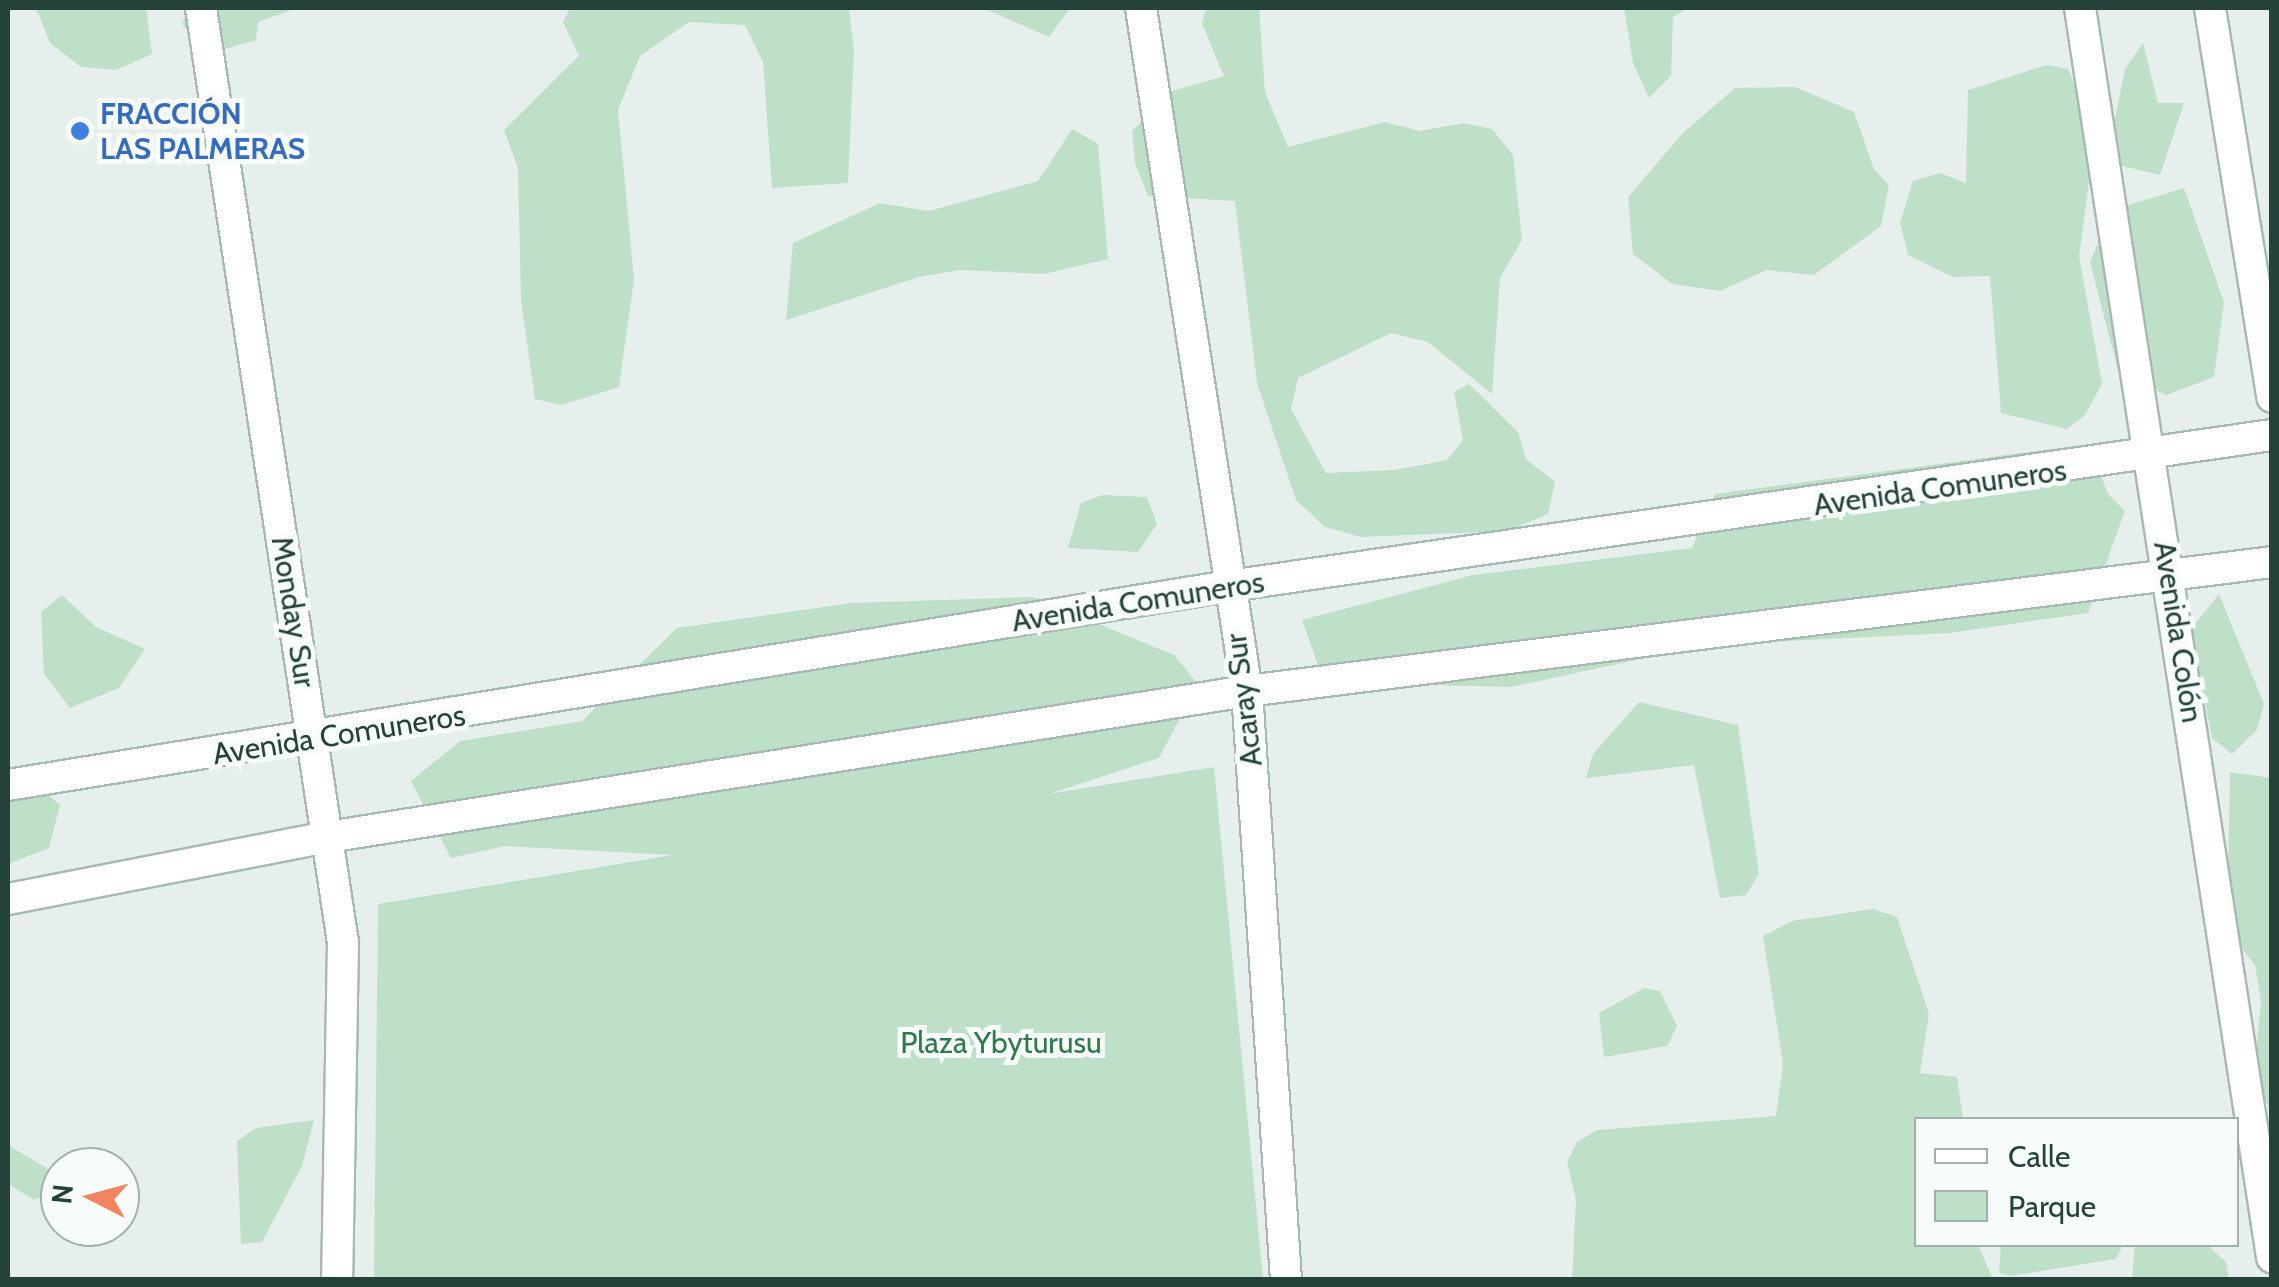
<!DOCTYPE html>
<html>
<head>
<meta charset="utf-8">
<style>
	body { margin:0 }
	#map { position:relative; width:2279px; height:1287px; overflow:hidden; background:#e6efeb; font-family:Cabin,sans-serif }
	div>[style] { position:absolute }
	.green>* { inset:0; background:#bfe0c8 }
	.roads { filter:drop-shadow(2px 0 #a8b8b2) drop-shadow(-2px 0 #a8b8b2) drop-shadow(0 2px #a8b8b2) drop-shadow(0 -2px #a8b8b2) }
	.street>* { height:30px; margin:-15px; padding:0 15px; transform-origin:15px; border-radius:15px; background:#fff }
	.dots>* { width:28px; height:28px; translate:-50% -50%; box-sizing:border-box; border:5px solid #f7fbf9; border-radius:50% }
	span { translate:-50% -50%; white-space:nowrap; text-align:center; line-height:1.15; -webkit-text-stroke:10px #f7fbf9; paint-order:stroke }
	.shop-label { font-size:30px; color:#366cbe; font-weight:700 }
	.left { translate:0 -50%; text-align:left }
	.street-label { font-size:30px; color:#24423a }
	.park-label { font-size:30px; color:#2d7a4b }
	.frame { position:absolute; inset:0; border:10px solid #24423a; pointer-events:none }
	.legend { position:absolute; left:1914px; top:1117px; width:325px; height:130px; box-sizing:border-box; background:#f7fbf9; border:2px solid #a3b1ad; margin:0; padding:12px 18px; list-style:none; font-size:30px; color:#24423a }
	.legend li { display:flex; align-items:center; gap:20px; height:50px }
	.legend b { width:50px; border:2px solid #a3b1ad }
	.north { position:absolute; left:40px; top:1147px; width:100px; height:100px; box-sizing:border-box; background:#f7fbf9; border:2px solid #a3b1ad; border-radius:50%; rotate:276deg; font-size:28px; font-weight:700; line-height:40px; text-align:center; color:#24423a }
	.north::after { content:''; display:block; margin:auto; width:35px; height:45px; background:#f4845f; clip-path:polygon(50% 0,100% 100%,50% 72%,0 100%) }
</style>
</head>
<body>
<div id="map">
	<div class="green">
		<i style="clip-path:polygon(36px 8px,146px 8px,152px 54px,116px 70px,81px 67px,50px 43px)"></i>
		<i style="clip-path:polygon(189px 8px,297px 8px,258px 22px,256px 40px,208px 54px,182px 24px)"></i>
		<i style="clip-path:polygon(570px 8px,849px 8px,854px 51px,848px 183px,772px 188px,763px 62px,745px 25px,689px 22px,640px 56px,618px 110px,634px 279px,619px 387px,562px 405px,535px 399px,521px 300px,518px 168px,504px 130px,579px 56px,563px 22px)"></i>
		<i style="clip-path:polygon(983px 8px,1070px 8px,1049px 37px)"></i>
		<i style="clip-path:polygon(1206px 8px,1259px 8px,1265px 92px,1288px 147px,1385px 122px,1420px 131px,1463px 123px,1492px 129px,1513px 155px,1522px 240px,1500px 278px,1492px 394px,1428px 342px,1391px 333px,1298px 378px,1291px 409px,1326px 473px,1395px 470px,1447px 460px,1463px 440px,1454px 392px,1469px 384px,1518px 432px,1526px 459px,1555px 482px,1548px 514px,1507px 531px,1361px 537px,1325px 527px,1296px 500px,1257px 383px,1235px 201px,1148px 196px,1135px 163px,1132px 131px,1172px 91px,1224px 76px,1202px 24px)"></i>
		<i style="clip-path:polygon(1624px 8px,1688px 8px,1673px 17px,1671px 76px,1649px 98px,1633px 63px)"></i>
		<i style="clip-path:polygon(2143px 43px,2158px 103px,2184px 103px,2160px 175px,2118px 165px,2114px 124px,2125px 69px)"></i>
		<i style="clip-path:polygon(2047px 65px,2068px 69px,2087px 114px,2092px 159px,2079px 256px,2102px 384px,2085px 415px,2067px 429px,2001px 413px,1990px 276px,1953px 277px,1908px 255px,1900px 223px,1913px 181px,1940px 173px,1966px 183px,1968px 90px)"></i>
		<i style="clip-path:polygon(1795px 87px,1854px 112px,1874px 169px,1889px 185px,1881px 226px,1814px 275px,1767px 270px,1720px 291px,1672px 284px,1633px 254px,1628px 197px,1683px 133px,1735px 88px)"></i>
		<i style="clip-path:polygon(1072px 129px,1098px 144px,1108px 259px,1044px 274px,960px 270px,919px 277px,786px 320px,793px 243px,880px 203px,929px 211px,1038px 181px)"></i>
		<i style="clip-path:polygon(2184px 188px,2224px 302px,2214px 377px,2166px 395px,2118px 371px,2090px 262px,2112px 210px)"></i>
		<i style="clip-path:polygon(2089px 444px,2108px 494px,2125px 511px,2088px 613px,1950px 633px,1705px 645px,1511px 687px,1324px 682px,1302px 620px,1473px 575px,1692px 548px,1715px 494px)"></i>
		<i style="clip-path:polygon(1103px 495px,1147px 497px,1157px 524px,1138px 552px,1068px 548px,1081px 503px)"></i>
		<i style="clip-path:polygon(2219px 594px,2264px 704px,2257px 730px,2232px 754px,2212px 738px,2191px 629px)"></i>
		<i style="clip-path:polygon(62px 595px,96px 627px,145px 649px,119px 688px,70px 708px,44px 674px,41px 612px)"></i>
		<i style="clip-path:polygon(1033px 597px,1174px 655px,1198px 684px,1159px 758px,1049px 794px,1214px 767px,1263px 1279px,374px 1279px,378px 904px,672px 855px,505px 846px,451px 858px,411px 781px,460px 741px,582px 721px,677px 628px,852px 603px)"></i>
		<i style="clip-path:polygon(1639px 702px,1738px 725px,1759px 874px,1746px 895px,1720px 898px,1694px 765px,1586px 778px,1593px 754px)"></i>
		<i style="clip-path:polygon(19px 771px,60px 805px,49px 848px,8px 864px,8px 775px)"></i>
		<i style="clip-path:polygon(2230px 772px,2271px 778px,2271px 1160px,2270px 1108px,2253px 1081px,2261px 1002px,2255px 965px,2227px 930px)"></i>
		<i style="clip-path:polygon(1873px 909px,1897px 917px,1929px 1014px,1920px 1073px,1957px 1077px,1963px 1119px,1916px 1120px,1916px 1244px,1978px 1245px,1993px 1279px,1572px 1279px,1576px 1200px,1567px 1162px,1577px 1142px,1597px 1130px,1776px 1116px,1783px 1064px,1763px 936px,1792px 921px)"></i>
		<i style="clip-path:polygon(1644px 988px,1660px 991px,1677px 1026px,1667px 1046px,1604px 1057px,1599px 1013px)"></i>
		<i style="clip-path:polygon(314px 1120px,302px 1166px,262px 1242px,241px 1244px,237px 1141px,256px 1128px)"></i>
		<i style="clip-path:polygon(8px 1145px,60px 1176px,60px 1189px,34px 1200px,8px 1184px)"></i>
		<i style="clip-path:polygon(2001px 1244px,2123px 1244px,2123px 1245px,2116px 1259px,2010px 1276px,1999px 1273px)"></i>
		<i style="clip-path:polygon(2135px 1244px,2207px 1245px,2226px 1262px,2229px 1279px,2132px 1279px)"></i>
	</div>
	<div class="roads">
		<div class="street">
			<i style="left:201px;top:8px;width:945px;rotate:81.36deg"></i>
			<i style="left:343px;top:942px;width:338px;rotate:91deg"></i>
			<i style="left:1141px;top:8px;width:691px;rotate:81.18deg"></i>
			<i style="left:1247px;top:691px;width:590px;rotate:86.21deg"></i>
			<i style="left:2080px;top:8px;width:1264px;rotate:81.26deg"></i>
			<i style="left:2210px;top:8px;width:394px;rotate:80.9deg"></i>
			<i style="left:8px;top:785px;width:1237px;rotate:-9.26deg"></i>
			<i style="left:1229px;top:586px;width:1054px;rotate:-8.24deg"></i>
			<i style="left:8px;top:899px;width:326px;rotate:-11deg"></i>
			<i style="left:328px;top:837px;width:931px;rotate:-9.03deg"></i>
			<i style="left:1247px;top:691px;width:1033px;rotate:-7.17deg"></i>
		</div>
	</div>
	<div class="dots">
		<i style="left:80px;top:131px;background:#3f7fe0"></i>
	</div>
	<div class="shop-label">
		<span class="left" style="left:100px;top:131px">FRACCIÓN<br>LAS PALMERAS</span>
	</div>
	<div class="street-label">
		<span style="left:1940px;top:488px;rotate:-8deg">Avenida Comuneros</span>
		<span style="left:1138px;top:602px;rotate:-9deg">Avenida Comuneros</span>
		<span style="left:293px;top:612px;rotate:81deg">Monday Sur</span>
		<span style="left:2178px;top:632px;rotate:81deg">Avenida Colón</span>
		<span style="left:1244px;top:700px;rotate:-97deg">Acaray Sur</span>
		<span style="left:339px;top:735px;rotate:-9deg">Avenida Comuneros</span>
	</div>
	<div class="park-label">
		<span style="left:1001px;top:1043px">Plaza Ybyturusu</span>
	</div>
	<div class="frame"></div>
	<ul class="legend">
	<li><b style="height:12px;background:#fff"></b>Calle</li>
	<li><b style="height:28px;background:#bfe0c8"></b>Parque</li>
	</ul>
	<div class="north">N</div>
</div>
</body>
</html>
